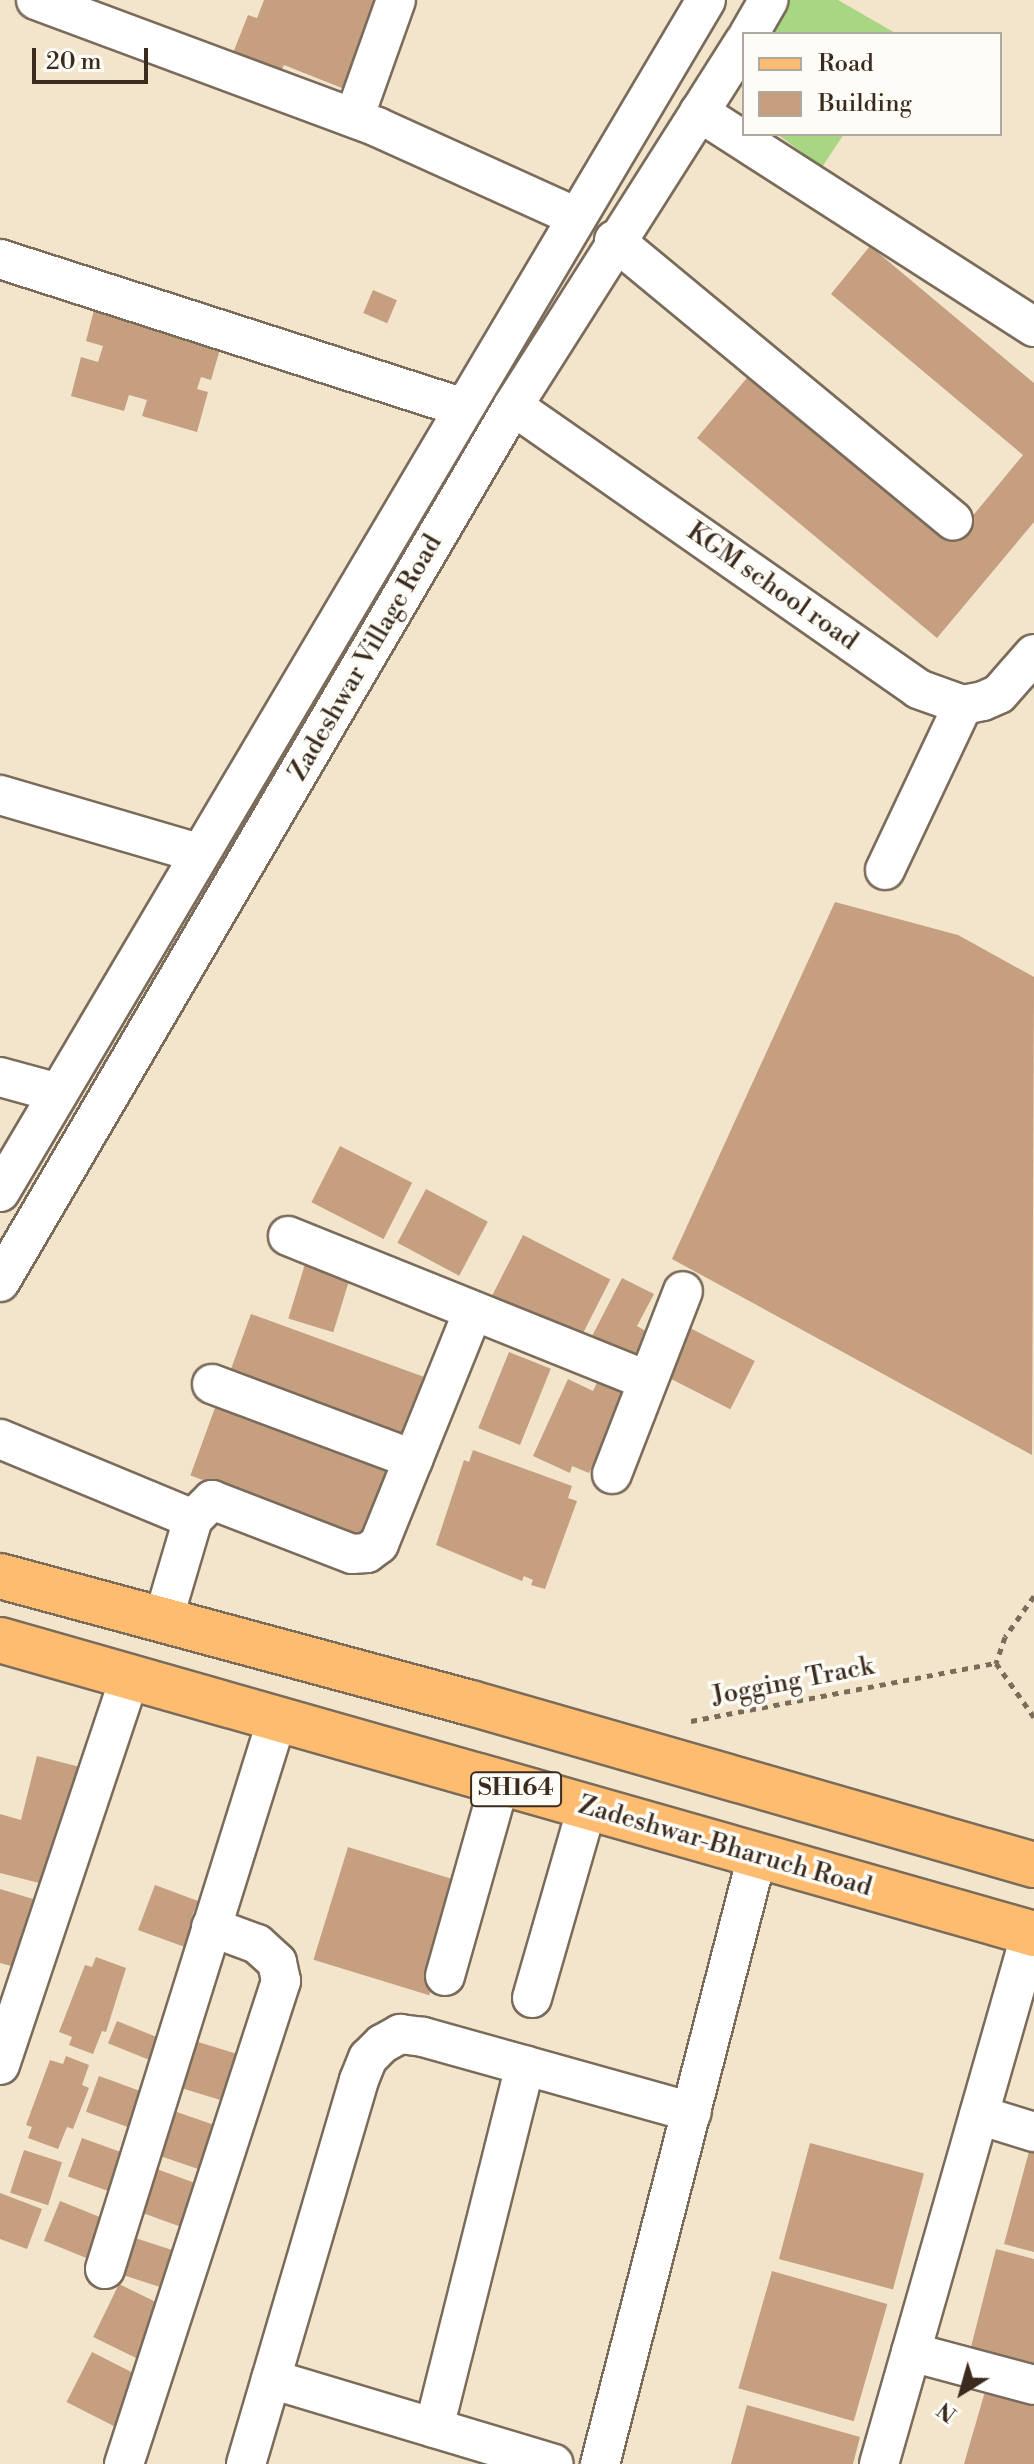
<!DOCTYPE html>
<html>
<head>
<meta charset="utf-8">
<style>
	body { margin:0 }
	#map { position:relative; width:1034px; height:2464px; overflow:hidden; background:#f2e5cb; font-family:"Libre Bodoni",serif }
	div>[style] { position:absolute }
	.green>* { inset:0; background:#a8d683 }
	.building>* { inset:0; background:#c59f7f; transform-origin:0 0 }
	.path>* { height:5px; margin-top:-2.5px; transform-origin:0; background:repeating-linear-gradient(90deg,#7b6b5b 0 6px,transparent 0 12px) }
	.roads { filter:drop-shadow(2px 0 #7b6b5b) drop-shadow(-2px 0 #7b6b5b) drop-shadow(0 2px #7b6b5b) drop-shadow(0 -2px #7b6b5b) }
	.minor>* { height:38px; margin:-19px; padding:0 19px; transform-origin:19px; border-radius:19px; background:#fff }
	.major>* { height:44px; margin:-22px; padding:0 22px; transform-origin:22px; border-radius:22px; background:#fdbc70 }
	span { translate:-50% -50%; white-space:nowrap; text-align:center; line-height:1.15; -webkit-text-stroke:7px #fdfcf7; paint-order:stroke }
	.shield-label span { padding:2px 6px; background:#fdfcf7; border:2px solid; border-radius:6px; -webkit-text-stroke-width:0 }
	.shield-label { font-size:24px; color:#3b2a1e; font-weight:700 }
	.street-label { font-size:26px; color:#3b2a1e }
	.legend { position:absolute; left:742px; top:32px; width:260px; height:104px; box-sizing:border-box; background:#fdfcf7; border:2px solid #afa8a0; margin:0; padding:10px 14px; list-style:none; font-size:24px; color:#3b2a1e }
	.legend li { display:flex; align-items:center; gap:16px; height:40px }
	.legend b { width:40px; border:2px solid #afa8a0 }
	.north { position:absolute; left:922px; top:2352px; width:80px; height:80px; -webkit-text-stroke:6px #fdfcf7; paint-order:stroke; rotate:217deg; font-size:22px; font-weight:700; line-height:32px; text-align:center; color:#3b2a1e }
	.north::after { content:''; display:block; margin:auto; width:28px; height:36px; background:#3b2a1e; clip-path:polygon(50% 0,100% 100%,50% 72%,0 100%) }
	.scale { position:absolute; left:32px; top:48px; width:116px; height:36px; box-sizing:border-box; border:4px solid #3b2a1e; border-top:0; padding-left:10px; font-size:24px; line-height:28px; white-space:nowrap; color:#3b2a1e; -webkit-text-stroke:6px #fdfcf7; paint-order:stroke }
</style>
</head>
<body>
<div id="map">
	<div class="green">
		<i style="clip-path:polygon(786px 0,838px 0,897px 34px,768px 34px)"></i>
		<i style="clip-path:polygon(777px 134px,844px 134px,822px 167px)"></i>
	</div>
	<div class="building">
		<i style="clip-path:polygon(264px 0,389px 0,352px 92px,284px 65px,281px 72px,233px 53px,248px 15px,257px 18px)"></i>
		<i style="clip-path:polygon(870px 246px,1034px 383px,1034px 522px,937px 638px,697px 438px,751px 373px,952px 541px,1023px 455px,831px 294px)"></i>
		<i style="left:373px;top:290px;width:26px;height:25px;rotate:23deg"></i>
		<i style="clip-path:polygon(94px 310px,221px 346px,211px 380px,201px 377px,197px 389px,208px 392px,197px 432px,142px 416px,147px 400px,129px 395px,124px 411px,71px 396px,81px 357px,98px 362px,103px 346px,86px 341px)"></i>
		<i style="clip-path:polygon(835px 902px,958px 935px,1034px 977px,1032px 1455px,672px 1259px)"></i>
		<i style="left:340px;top:1146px;width:81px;height:63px;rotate:27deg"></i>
		<i style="left:426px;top:1189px;width:70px;height:61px;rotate:28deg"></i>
		<i style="left:523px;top:1235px;width:98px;height:71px;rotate:27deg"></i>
		<i style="left:305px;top:1264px;width:47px;height:57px;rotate:17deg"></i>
		<i style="clip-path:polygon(622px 1278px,654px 1294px,637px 1326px,649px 1333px,635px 1361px,591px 1338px)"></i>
		<i style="left:251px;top:1314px;width:188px;height:67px;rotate:20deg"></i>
		<i style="left:688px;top:1327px;width:75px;height:54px;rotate:27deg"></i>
		<i style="left:509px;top:1352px;width:45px;height:82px;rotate:22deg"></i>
		<i style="clip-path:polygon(601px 1374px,628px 1386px,589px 1473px,572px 1466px,570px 1473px,533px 1456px,568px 1379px,593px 1391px)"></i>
		<i style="left:216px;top:1405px;width:185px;height:75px;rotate:20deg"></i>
		<i style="clip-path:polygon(473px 1450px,572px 1486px,568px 1498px,577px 1501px,545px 1589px,531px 1585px,533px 1580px,524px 1576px,522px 1581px,436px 1545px,464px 1460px,469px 1462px)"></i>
		<i style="clip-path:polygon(37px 1756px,84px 1768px,55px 1887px,0 1873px,0 1814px,21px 1820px)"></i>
		<i style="left:348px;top:1847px;width:121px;height:118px;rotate:17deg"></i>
		<i style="clip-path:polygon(155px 1885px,198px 1901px,191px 1919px,203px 1924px,193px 1950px,138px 1930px)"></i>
		<i style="clip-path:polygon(0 1889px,43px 1902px,22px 1969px,0 1963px)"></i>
		<i style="clip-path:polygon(96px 1957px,126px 1968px,106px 2032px,102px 2031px,93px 2054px,69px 2045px,72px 2037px,59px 2032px,85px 1965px,92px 1967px)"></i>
		<i style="left:117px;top:2021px;width:56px;height:24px;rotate:22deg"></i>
		<i style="left:185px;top:2038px;width:70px;height:49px;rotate:17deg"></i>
		<i style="clip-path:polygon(66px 2056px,89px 2065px,82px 2085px,89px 2088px,73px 2129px,67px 2127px,58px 2149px,28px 2138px,32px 2127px,26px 2125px,50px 2060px,63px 2064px)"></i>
		<i style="left:99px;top:2076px;width:59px;height:38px;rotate:20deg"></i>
		<i style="left:171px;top:2110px;width:62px;height:47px;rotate:19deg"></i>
		<i style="left:82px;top:2138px;width:58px;height:41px;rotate:20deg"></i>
		<i style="left:810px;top:2143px;width:118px;height:120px;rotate:15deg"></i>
		<i style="clip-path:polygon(1030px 2148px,1034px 2149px,1034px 2252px,1004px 2244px)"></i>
		<i style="left:24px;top:2150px;width:40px;height:45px;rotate:18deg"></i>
		<i style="left:151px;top:2167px;width:63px;height:46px;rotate:20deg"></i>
		<i style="clip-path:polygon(0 2193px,42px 2209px,27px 2249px,0 2239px)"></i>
		<i style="left:60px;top:2201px;width:59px;height:43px;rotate:22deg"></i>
		<i style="left:123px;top:2234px;width:66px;height:39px;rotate:18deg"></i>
		<i style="clip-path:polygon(996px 2249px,1034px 2259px,1034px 2363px,971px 2347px)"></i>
		<i style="left:772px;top:2271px;width:120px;height:122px;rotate:16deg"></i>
		<i style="left:119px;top:2284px;width:58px;height:59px;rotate:26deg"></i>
		<i style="left:92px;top:2352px;width:60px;height:56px;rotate:27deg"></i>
		<i style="clip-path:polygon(986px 2388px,1034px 2402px,1034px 2464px,964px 2464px)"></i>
		<i style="clip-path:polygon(747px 2405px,860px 2437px,853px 2464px,731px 2464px)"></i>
	</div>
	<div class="path">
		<i style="left:1034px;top:1596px;width:50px;rotate:125.3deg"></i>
		<i style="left:1005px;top:1637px;width:28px;rotate:109deg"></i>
		<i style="left:996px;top:1663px;width:66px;rotate:54.9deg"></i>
		<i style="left:691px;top:1721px;width:310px;rotate:-10.8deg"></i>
	</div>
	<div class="roads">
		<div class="minor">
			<i style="left:36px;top:0;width:364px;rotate:20.4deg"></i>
			<i style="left:377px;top:127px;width:218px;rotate:24.3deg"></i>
			<i style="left:749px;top:34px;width:39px;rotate:-60deg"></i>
			<i style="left:699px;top:112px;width:398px;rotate:32.7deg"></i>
			<i style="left:354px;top:118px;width:125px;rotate:-70.4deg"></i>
			<i style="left:614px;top:240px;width:440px;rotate:39.6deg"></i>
			<i style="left:0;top:259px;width:485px;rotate:17.8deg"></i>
			<i style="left:513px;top:406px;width:494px;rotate:34.9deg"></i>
			<i style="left:918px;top:689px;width:48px;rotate:19.6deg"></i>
			<i style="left:963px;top:705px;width:20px;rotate:-11deg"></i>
			<i style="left:983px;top:701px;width:17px;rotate:-24deg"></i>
			<i style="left:999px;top:694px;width:53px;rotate:-48.8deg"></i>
			<i style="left:0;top:795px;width:206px;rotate:16.3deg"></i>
			<i style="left:885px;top:870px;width:183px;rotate:-64.7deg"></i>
			<i style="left:0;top:1077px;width:60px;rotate:15.4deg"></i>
			<i style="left:0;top:1192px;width:1385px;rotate:-59.36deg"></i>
			<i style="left:288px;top:1236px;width:386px;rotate:21.9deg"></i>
			<i style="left:0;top:1282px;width:1015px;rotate:-59.65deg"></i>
			<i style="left:513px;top:406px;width:431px;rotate:-57.6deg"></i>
			<i style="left:212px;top:1384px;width:215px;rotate:20.5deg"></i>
			<i style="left:0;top:1439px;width:209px;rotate:22.5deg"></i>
			<i style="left:612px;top:1474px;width:196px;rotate:-68.8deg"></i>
			<i style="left:163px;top:1620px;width:105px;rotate:-73.5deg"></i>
			<i style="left:193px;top:1519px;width:27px;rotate:-45deg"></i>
			<i style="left:212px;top:1500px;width:150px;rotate:21.1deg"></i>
			<i style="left:352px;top:1554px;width:15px;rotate:-4deg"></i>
			<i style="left:367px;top:1553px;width:15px;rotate:-37deg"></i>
			<i style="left:379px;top:1544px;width:251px;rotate:-68deg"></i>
			<i style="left:445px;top:1976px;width:198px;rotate:-74.2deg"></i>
			<i style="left:532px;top:1998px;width:199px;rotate:-73.9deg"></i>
			<i style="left:0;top:2065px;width:409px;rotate:-71.5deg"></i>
			<i style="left:979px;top:2115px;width:58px;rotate:17.2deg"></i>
			<i style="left:105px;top:2269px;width:576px;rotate:-72.63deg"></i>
			<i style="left:911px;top:2352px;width:127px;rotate:15deg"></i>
			<i style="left:271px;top:2379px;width:295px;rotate:16.7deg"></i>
			<i style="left:434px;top:2428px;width:374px;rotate:-75.9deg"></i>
			<i style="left:124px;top:2464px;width:508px;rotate:-71.99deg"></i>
			<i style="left:281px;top:1981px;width:19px;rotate:-102deg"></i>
			<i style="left:277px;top:1962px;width:27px;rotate:-138deg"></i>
			<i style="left:257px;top:1944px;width:49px;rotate:-159.7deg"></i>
			<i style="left:246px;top:2464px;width:400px;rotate:-73.6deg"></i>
			<i style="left:359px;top:2080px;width:24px;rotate:-68deg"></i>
			<i style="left:368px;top:2058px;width:20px;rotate:-45deg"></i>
			<i style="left:382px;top:2044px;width:21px;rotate:-29deg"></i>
			<i style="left:400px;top:2034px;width:23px;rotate:7deg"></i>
			<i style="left:423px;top:2037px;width:279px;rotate:15.6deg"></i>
			<i style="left:600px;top:2464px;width:628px;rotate:-75.52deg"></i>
			<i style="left:879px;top:2464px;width:552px;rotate:-74.03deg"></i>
		</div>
		<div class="major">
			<i style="left:0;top:1576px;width:488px;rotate:15.1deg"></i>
			<i style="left:471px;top:1703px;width:586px;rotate:16.05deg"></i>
			<i style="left:0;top:1640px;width:1075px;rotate:15.87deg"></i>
		</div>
	</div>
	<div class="shield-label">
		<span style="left:516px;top:1789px">SH164</span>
	</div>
	<div class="street-label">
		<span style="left:772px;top:587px;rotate:35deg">KGM school road</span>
		<span style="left:366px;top:658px;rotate:-60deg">Zadeshwar Village Road</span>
		<span style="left:793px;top:1682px;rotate:-11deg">Jogging Track</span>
		<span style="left:725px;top:1847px;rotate:16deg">Zadeshwar-Bharuch Road</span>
	</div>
	<ul class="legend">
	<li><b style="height:10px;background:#fdbc70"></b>Road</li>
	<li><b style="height:22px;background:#c59f7f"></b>Building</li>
	</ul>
	<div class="north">N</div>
	<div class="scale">20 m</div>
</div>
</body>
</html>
